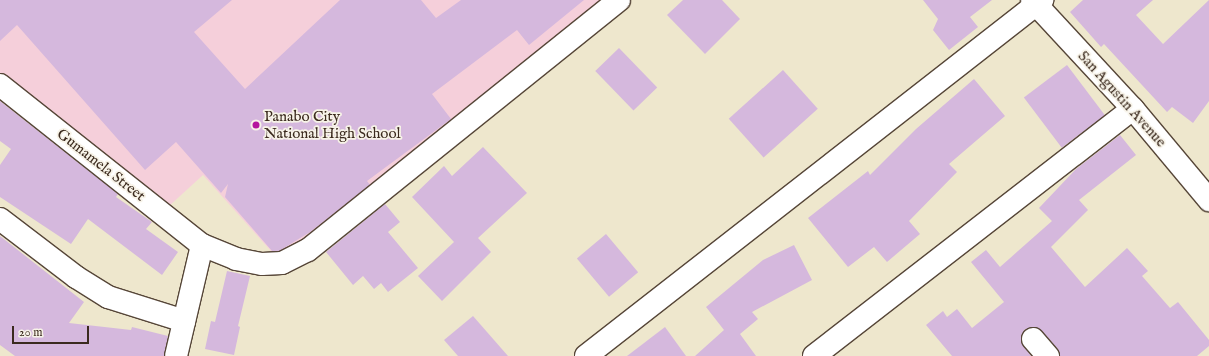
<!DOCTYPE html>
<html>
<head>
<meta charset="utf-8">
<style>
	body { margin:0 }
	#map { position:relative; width:1209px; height:356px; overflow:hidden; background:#eee7cd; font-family:"IM FELL English",serif }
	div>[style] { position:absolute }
	.built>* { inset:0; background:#f5cfda }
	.building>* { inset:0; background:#d5b8dd; transform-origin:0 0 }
	.roads { filter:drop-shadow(1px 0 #564638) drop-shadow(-1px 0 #564638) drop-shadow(0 1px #564638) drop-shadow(0 -1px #564638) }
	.minor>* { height:22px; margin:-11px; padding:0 11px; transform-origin:11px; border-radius:11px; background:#fff }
	.dots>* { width:11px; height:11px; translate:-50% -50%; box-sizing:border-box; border:2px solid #f7f3e8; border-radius:50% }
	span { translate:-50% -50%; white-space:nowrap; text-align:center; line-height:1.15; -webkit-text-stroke:3.5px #f7f3e8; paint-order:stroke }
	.street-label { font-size:15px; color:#3b2a1e }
	.poi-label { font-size:15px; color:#3b2a1e }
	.left { translate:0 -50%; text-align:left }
	.scale { position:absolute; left:12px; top:326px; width:77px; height:18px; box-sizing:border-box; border:2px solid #3b2a1e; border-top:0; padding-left:5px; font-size:12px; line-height:14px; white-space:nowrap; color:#3b2a1e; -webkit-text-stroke:3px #f7f3e8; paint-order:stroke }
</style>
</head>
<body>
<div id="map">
	<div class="built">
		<i style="clip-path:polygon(0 0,606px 0,279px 260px,203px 175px,168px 207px,0 76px)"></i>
	</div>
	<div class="building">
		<i style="clip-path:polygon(0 0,232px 0,194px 32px,245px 89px,340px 0,421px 0,436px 18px,461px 0,584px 0,529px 45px,517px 30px,432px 94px,451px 119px,367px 181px,370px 185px,310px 232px,279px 251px,272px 251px,225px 197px,228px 184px,221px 193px,176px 142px,145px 170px,17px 25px,0 41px)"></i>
		<i style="clip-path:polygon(683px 0,722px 0,740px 19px,705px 54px,667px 15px)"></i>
		<i style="clip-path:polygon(923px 0,992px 0,970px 17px,978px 27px,949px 50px,933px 30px,938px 19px)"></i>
		<i style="clip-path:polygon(1083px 0,1153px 0,1136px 15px,1163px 44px,1209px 0,1209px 101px,1193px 123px,1172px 107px,1167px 112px,1104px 44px,1101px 47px,1070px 12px)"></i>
		<i style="left:619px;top:48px;width:55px;height:33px;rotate:46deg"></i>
		<i style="left:1067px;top:65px;width:63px;height:54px;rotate:53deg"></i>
		<i style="left:783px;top:70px;width:52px;height:73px;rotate:48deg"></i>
		<i style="clip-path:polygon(974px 79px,1005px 116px,949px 164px,957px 172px,909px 221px,920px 234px,887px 262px,874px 247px,848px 267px,808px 218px,868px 171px,870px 175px,916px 129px)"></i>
		<i style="clip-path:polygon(0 101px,118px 194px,116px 197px,152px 222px,146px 229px,178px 252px,162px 275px,88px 219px,71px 244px,0 197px,0 165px,11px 149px,0 141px)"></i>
		<i style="clip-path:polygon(1120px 135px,1136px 155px,1079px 200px,1088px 210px,1051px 247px,1085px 287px,1127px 248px,1148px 271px,1142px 276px,1170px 308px,1178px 302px,1209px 340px,1209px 346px,1197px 356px,1060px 356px,1057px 348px,1042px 331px,1031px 327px,1024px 330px,1021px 341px,1031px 356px,952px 356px,926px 325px,943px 311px,947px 317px,957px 309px,972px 328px,1004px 302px,971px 262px,986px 250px,1000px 267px,1052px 221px,1039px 208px,1076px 169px)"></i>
		<i style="clip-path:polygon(483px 147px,527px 193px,478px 238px,491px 252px,442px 301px,418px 276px,454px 242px,412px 197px,444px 166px,452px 176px)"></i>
		<i style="clip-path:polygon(385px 204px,400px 222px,388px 232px,418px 268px,388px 292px,381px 283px,374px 289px,363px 276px,353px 285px,326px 252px)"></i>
		<i style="left:606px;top:234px;width:50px;height:38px;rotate:50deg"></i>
		<i style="clip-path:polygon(0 236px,84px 302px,69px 323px,131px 330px,132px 327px,168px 336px,164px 356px,15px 356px,0 345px)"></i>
		<i style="clip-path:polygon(794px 245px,812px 280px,752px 312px,758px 319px,740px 334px,756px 356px,695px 356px,724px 330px,706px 307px,763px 260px)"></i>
		<i style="clip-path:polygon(227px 271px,250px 276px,238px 326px,240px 327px,234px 355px,205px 349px,211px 321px,215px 322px)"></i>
		<i style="clip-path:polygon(473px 316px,508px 356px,458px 356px,444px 340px)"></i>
		<i style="clip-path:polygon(665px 327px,686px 356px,627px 356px)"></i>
	</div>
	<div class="roads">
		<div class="minor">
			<i style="left:1032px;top:0;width:149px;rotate:47.2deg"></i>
			<i style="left:1133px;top:109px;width:119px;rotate:50.1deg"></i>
			<i style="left:0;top:85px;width:258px;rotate:38.4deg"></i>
			<i style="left:202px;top:245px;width:37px;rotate:22deg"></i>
			<i style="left:236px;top:259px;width:26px;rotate:11deg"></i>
			<i style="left:262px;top:264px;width:20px;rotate:-3deg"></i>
			<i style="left:282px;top:263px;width:29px;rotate:-27deg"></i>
			<i style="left:308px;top:250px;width:399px;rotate:-38.8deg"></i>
			<i style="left:0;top:219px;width:96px;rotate:37.3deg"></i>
			<i style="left:76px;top:277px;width:38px;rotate:32deg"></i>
			<i style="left:108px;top:297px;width:80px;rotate:17.5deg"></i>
			<i style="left:1033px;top:339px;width:23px;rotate:49deg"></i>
			<i style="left:176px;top:356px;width:114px;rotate:-76.8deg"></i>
			<i style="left:586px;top:356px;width:579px;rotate:-37.98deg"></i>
			<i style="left:814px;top:356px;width:403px;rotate:-37.8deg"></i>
		</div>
	</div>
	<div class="dots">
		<i style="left:256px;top:125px;background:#b5179e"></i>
	</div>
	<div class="street-label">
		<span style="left:1122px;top:99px;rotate:48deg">San Agustin Avenue</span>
		<span style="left:101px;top:165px;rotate:38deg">Gumamela Street</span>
	</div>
	<div class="poi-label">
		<span class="left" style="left:264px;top:125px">Panabo City<br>National High School</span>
	</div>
	<div class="scale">20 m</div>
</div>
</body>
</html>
